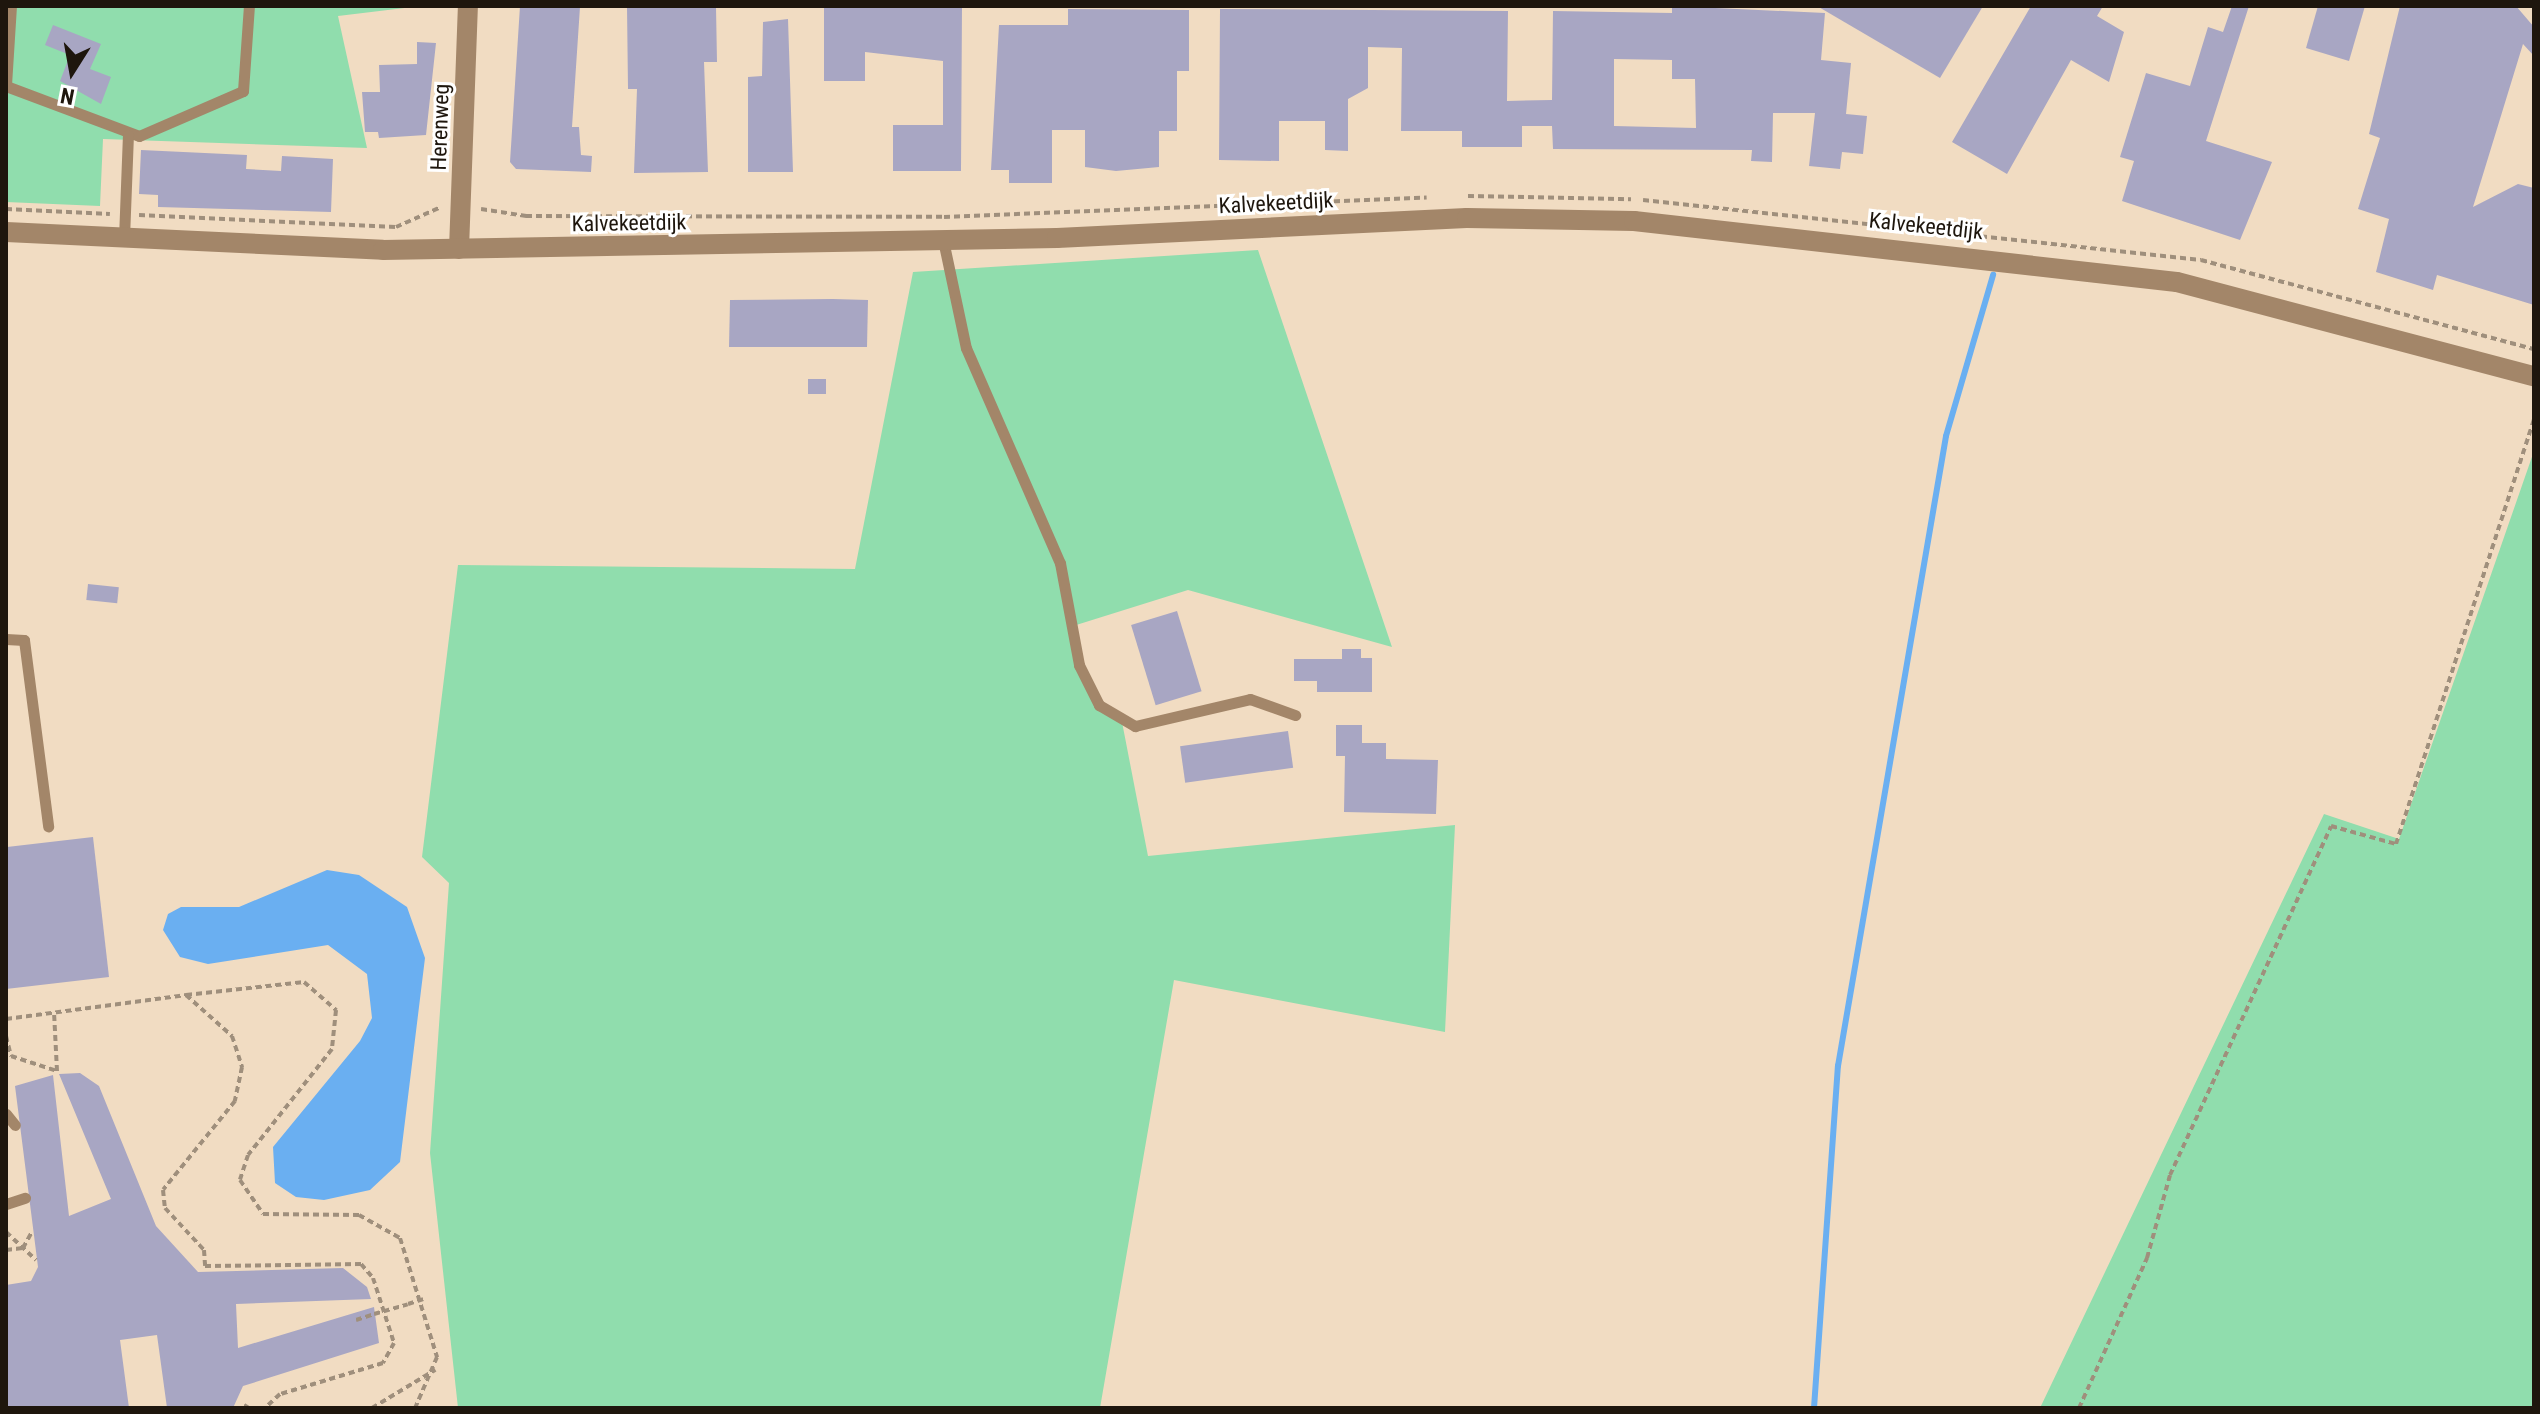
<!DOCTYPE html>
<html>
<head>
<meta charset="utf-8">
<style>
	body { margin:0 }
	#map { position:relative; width:2540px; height:1414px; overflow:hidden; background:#f1dcc2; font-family:"Roboto Condensed",sans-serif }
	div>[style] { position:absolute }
	.green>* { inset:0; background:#90ddad }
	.water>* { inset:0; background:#6aaff1 }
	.stream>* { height:6px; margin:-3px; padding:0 3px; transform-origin:3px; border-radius:3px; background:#6aaff1 }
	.building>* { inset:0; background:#a8a6c3; transform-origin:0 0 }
	.path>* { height:4px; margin-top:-2px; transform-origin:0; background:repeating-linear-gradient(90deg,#9f8f7c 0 6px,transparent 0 10px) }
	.service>* { height:11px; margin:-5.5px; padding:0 5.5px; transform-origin:5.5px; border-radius:5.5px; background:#a38669 }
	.minor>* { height:20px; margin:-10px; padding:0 10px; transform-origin:10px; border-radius:10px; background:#a38669 }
	.tertiary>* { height:20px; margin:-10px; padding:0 10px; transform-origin:10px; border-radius:10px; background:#a38669 }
	.path-bridge>* { height:4px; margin-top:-2px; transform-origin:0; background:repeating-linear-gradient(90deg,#9f8f7c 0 6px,transparent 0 10px) }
	span { translate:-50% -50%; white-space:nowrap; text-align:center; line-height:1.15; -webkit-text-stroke:6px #fff; paint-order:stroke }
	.street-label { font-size:22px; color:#1e160d }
	.frame { position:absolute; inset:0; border:8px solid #1e160d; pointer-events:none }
	.north { position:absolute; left:32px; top:32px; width:80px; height:80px; -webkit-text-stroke:6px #fff; paint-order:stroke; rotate:191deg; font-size:22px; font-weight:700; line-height:32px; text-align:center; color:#1e160d }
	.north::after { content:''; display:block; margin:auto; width:28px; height:36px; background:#1e160d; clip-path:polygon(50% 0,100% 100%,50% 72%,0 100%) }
</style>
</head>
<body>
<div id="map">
	<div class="green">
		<i style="clip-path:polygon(6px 6px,421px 6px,338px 16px,367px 148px,103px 139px,100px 206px,6px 202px)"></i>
		<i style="clip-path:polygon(1258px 250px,1392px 647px,1188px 590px,1073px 626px,1085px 684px,1122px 722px,1148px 856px,1455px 825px,1445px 1032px,1174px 980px,1100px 1408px,458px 1408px,430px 1153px,449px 883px,422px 857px,458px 565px,855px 569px,913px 272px)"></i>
		<i style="clip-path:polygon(2534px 451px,2534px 1408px,2040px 1408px,2324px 814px,2399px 839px)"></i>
	</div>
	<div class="water">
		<i style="clip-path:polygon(327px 870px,359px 875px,407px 907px,425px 958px,400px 1162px,370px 1190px,324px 1200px,296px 1197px,275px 1183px,273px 1147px,360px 1041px,372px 1018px,367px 974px,328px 945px,208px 964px,180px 957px,163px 930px,168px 914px,181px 907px,239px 907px)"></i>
	</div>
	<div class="stream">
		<i style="left:1814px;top:1408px;width:343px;rotate:-86deg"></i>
		<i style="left:1838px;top:1066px;width:639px;rotate:-80.27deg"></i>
		<i style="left:1946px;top:436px;width:168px;rotate:-73.7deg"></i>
	</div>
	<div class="building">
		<i style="clip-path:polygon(520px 6px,580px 7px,572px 127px,579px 127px,581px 155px,592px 156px,591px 172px,516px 169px,510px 162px)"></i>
		<i style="clip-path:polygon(824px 6px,962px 6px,961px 171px,893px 171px,893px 125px,943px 125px,943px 61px,865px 52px,865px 81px,824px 81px)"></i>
		<i style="clip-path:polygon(evenodd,1672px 6px,1825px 13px,1821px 60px,1851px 63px,1846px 114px,1867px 116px,1863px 154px,1842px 152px,1840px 169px,1809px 166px,1815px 113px,1773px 113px,1772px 162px,1751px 161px,1752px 150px,1553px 149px,1552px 126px,1522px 126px,1522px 147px,1462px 147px,1462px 131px,1401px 131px,1402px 48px,1368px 47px,1368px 88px,1348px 99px,1348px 151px,1325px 150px,1325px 121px,1279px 121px,1279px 161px,1219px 160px,1220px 9px,1508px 11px,1507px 101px,1552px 100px,1553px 11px,1672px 13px,1672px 6px,1614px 59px,1672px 60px,1672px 79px,1695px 79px,1696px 128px,1614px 126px,1614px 59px)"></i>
		<i style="clip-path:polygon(1817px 6px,1983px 6px,1940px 78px)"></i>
		<i style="clip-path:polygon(2031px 6px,2103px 6px,2097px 16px,2124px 32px,2109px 82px,2071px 60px,2007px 174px,1952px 142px)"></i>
		<i style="clip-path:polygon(2232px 6px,2249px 6px,2206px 141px,2272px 162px,2240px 240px,2122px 201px,2134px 161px,2120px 157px,2146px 73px,2190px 86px,2208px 27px,2223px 32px)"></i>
		<i style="clip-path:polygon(2318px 6px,2365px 6px,2349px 61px,2306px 48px)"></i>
		<i style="clip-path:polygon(2400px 6px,2516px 6px,2534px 27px,2534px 56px,2523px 44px,2473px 207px,2518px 184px,2534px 188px,2534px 305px,2437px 275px,2433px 290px,2376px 272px,2389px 219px,2358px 209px,2380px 138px,2369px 134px)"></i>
		<i style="clip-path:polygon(627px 7px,716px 7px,717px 62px,704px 62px,708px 172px,634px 173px,637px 89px,628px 89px)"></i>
		<i style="clip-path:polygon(1068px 9px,1189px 10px,1189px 71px,1177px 71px,1177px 131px,1159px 131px,1159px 167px,1116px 171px,1085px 167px,1085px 130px,1052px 130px,1052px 183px,1009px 183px,1009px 170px,991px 170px,999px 25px,1068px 25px)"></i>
		<i style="clip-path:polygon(788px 19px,793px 172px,748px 172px,748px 77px,762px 76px,763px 22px)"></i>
		<i style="clip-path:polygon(53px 25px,101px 44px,90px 69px,111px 77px,101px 104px,60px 81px,70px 55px,45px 45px)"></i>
		<i style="clip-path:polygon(417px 42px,436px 43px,426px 135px,379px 138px,378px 132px,365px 132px,362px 92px,380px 92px,379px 65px,417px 64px)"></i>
		<i style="clip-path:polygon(141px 150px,247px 155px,246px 169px,281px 171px,282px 156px,333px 159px,331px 212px,158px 207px,158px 195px,139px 194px)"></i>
		<i style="clip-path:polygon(833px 299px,868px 300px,867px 347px,729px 347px,730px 300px)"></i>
		<i style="left:808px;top:379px;width:18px;height:15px"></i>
		<i style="left:88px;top:584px;width:31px;height:16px;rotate:6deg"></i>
		<i style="left:1177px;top:611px;width:84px;height:48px;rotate:73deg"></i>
		<i style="clip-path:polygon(1342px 649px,1361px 649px,1361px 658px,1372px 658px,1372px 692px,1317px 692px,1317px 681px,1294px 681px,1294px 659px,1342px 659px)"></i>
		<i style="clip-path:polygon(1336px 725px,1362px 725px,1362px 743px,1386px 743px,1386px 759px,1438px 760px,1436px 814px,1344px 812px,1345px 756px,1336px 756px)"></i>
		<i style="left:1288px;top:731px;width:37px;height:109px;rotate:82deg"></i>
		<i style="clip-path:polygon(93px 837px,109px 977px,6px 989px,7px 847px)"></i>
		<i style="clip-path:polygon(80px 1073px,99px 1086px,156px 1226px,198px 1272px,343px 1268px,367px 1287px,371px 1299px,236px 1304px,238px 1348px,374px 1307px,379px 1343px,243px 1386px,233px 1408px,167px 1408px,157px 1335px,120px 1340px,129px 1408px,6px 1408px,6px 1285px,31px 1281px,38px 1267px,15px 1086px,53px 1075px,69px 1216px,111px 1199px,59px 1074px)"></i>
	</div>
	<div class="path">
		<i style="left:1468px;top:196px;width:163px;rotate:1.1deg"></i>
		<i style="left:1643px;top:200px;width:561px;rotate:6.14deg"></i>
		<i style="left:2201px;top:260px;width:345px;rotate:15deg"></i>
		<i style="left:6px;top:209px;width:104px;rotate:2.8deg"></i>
		<i style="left:481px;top:209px;width:46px;rotate:8.8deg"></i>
		<i style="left:526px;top:216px;width:418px;rotate:0.1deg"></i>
		<i style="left:944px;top:217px;width:483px;rotate:-2.3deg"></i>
		<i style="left:139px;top:215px;width:257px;rotate:2.7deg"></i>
		<i style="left:396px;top:227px;width:49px;rotate:-24deg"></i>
		<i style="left:186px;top:995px;width:119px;rotate:-6.3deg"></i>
		<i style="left:304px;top:982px;width:43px;rotate:41.2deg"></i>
		<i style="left:336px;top:1010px;width:39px;rotate:96deg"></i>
		<i style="left:332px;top:1049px;width:135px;rotate:128.4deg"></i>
		<i style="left:248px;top:1155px;width:26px;rotate:108deg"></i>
		<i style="left:240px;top:1180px;width:41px;rotate:55.9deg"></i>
		<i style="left:263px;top:1214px;width:96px;rotate:0.6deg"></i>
		<i style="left:359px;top:1215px;width:47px;rotate:29.3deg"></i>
		<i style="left:400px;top:1238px;width:125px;rotate:72.7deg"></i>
		<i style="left:437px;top:1357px;width:56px;rotate:113.3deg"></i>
		<i style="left:6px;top:1019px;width:182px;rotate:-7.6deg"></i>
		<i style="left:186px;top:995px;width:62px;rotate:41.7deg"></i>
		<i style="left:232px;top:1036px;width:33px;rotate:72deg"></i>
		<i style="left:242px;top:1067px;width:35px;rotate:102deg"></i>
		<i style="left:235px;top:1101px;width:114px;rotate:129deg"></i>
		<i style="left:163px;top:1190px;width:18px;rotate:84deg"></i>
		<i style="left:165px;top:1208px;width:57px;rotate:47.1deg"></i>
		<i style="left:204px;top:1250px;width:16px;rotate:86deg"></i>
		<i style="left:205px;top:1266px;width:156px;rotate:-0.7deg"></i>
		<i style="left:361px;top:1264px;width:18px;rotate:49deg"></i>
		<i style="left:373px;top:1278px;width:68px;rotate:72.1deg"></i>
		<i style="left:394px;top:1343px;width:23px;rotate:119deg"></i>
		<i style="left:383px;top:1363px;width:108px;rotate:163.2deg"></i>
		<i style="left:280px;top:1394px;width:21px;rotate:137deg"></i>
		<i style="left:6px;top:1036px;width:21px;rotate:76deg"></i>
		<i style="left:11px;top:1056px;width:48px;rotate:18.1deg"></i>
		<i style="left:57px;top:1071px;width:59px;rotate:-92.9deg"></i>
		<i style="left:6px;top:1232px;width:41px;rotate:43deg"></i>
		<i style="left:6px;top:1250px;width:17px;rotate:-7deg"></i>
		<i style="left:23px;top:1248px;width:18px;rotate:-61deg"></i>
		<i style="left:408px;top:1304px;width:16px;rotate:-18deg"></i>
		<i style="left:356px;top:1320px;width:19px;rotate:-18deg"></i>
		<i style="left:244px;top:1405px;width:6px;rotate:31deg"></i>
		<i style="left:372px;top:1408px;width:74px;rotate:-31.1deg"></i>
		<i style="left:2079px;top:1408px;width:165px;rotate:-65.6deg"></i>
		<i style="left:2147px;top:1258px;width:86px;rotate:-74.5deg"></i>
		<i style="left:2170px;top:1175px;width:384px;rotate:-65.2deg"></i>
		<i style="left:2331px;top:826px;width:67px;rotate:15.5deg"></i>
		<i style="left:2396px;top:844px;width:447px;rotate:-72deg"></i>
	</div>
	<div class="service">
		<i style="left:6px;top:85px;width:79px;rotate:-86.4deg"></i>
		<i style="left:6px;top:86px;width:142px;rotate:20.6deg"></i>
		<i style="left:139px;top:136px;width:113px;rotate:-23.4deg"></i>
		<i style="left:243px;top:91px;width:85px;rotate:-86deg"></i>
		<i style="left:124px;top:238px;width:103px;rotate:-87.8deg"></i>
		<i style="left:943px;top:240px;width:110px;rotate:78deg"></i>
		<i style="left:966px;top:348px;width:235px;rotate:66.4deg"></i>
		<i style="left:1060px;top:563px;width:104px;rotate:79.4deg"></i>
		<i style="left:1079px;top:665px;width:45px;rotate:63.4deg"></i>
		<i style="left:1099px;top:705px;width:42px;rotate:30.3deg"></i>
		<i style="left:1135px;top:726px;width:118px;rotate:-13.2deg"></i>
		<i style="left:1250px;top:699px;width:48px;rotate:19.6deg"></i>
		<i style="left:6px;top:639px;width:18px;rotate:3deg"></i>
		<i style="left:24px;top:640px;width:188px;rotate:82.6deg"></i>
		<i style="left:6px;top:1114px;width:14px;rotate:51deg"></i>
		<i style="left:6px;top:1204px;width:20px;rotate:-18deg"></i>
	</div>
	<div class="minor">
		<i style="left:459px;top:249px;width:243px;rotate:-87.9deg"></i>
	</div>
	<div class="tertiary">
		<i style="left:6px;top:232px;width:377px;rotate:2.7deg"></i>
		<i style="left:383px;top:250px;width:674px;rotate:-1.02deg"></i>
		<i style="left:1057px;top:238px;width:410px;rotate:-2.8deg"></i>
		<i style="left:1467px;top:218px;width:167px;rotate:1deg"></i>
		<i style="left:1634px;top:221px;width:546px;rotate:6.41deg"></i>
		<i style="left:2177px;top:282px;width:369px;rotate:14.8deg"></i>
	</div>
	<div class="path-bridge">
		<i style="left:374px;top:1314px;width:35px;rotate:-16deg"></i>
	</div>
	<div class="street-label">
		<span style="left:440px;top:127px;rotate:-88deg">Herenweg</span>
		<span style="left:1276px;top:203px;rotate:-3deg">Kalvekeetdijk</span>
		<span style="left:629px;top:223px;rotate:-1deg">Kalvekeetdijk</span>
		<span style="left:1926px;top:226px;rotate:6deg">Kalvekeetdijk</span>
	</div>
	<div class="frame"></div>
	<div class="north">N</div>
</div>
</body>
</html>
